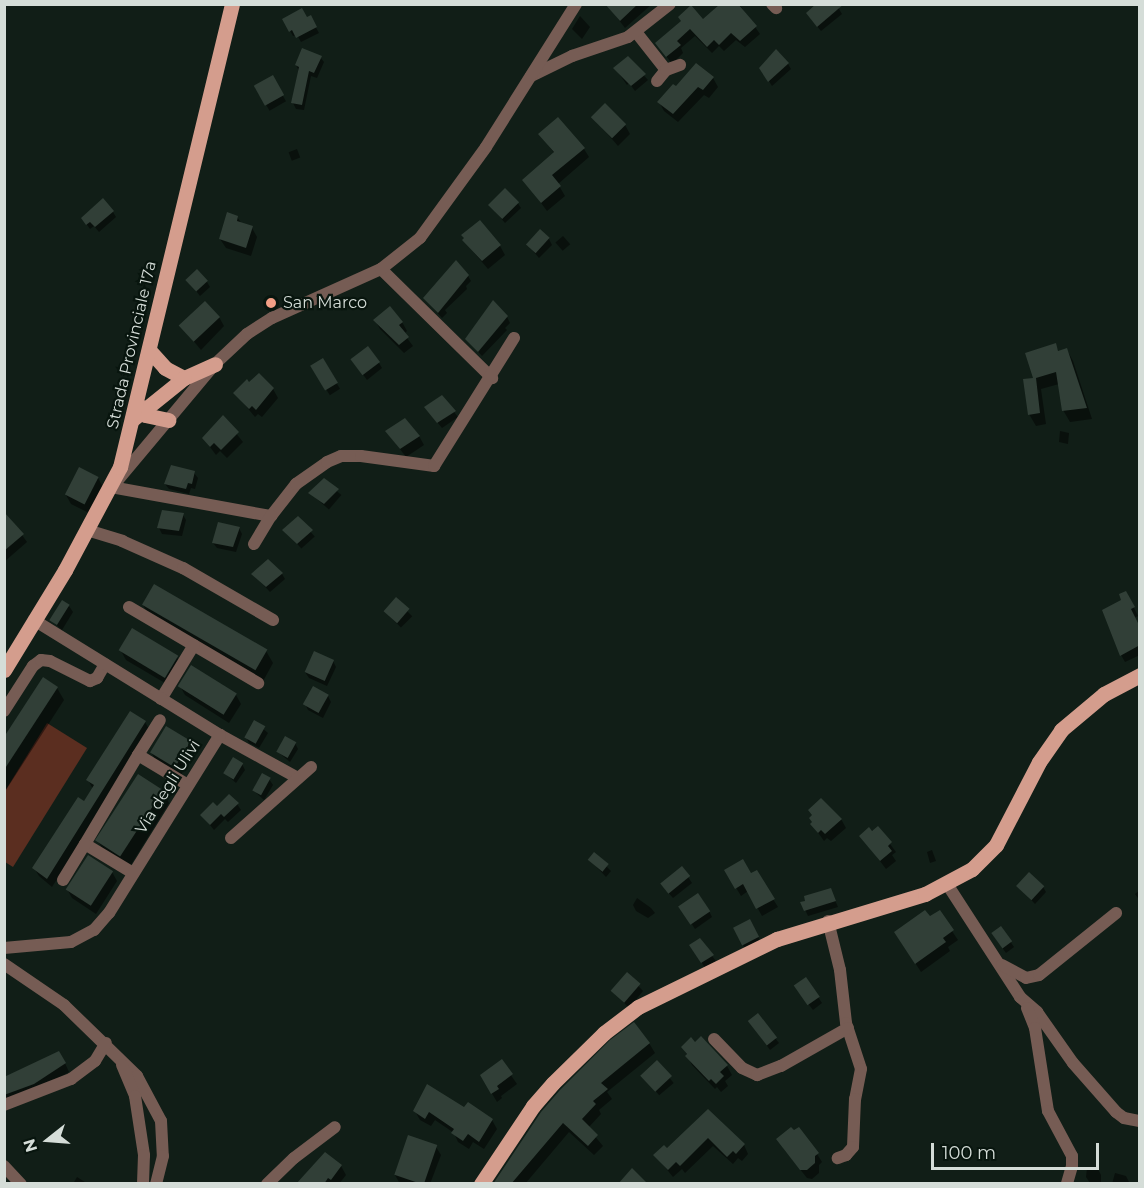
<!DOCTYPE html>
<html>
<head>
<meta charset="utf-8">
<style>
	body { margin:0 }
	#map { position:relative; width:1144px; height:1188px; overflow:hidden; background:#111e17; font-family:Montserrat,sans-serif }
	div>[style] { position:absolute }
	.green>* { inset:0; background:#5b2e20 }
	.shadow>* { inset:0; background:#0007; transform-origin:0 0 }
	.building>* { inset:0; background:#313f37; transform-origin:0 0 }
	.minor>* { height:12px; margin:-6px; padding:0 6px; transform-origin:6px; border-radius:6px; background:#765c54 }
	.major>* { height:15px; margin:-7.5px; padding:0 7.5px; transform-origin:7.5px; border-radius:7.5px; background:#d49d8d }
	.dots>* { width:16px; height:16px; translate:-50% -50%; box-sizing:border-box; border:3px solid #08150e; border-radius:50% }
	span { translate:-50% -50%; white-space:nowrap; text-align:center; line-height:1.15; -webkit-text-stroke:4.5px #08150e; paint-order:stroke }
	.poi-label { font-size:16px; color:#d5ddd8 }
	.left { translate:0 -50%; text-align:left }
	.street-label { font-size:16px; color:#d5ddd8 }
	.frame { position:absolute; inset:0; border:6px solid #d5ddd8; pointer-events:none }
	.north { position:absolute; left:18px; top:1110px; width:60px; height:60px; -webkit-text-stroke:4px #08150e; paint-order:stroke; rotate:253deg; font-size:16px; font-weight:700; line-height:24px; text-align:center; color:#d5ddd8 }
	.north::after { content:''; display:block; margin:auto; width:21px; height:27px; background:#d5ddd8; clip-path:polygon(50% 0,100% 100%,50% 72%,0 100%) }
	.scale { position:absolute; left:931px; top:1143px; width:168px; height:27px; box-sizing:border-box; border:3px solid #d5ddd8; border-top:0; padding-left:8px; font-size:18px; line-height:21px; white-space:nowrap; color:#d5ddd8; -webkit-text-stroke:4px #08150e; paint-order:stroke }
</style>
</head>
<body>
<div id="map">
	<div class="green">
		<i style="clip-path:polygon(47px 723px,87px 748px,13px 867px,5px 862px,5px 791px)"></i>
	</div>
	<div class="shadow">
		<i style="clip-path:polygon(612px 4px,652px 4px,625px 28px,609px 7px)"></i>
		<i style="clip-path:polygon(715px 4px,739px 4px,760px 34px,745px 47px,736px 40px,724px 51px,719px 46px,712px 53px,695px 36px,681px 48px,683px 53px,672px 64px,657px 43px,703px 21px,718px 8px)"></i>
		<i style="clip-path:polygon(836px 4px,842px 14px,821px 31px,811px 19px)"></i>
		<i style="clip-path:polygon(580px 16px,590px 27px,582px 39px,572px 29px)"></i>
		<i style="clip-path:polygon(310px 17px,319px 33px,301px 42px,297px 35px,293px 36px,284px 20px)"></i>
		<i style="clip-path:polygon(320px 57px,324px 62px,317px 78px,311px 76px,304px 110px,296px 109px,293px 103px,299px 71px,296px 65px)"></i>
		<i style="clip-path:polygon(628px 58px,648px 80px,635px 91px,629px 83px,627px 85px,615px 68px)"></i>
		<i style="clip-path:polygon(788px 64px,791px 69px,772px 86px,761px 68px)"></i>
		<i style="left:272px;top:77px;width:28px;height:19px;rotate:60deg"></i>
		<i style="clip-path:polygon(713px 78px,718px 87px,709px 98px,704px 95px,678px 122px,664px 111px,659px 102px)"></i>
		<i style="clip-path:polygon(593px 117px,625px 125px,630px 134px,618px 146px)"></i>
		<i style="clip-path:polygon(540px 134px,584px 149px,589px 157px,558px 184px,565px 196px,547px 211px,524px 180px,554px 153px)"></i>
		<i style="left:297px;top:149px;width:9px;height:9px;rotate:69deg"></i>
		<i style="clip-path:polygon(517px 202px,521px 208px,505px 223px,490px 205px)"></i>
		<i style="clip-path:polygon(113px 212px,116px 217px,99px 232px,94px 226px,90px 229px,83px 219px)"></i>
		<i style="clip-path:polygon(237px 217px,242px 224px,252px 228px,257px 237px,251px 256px,226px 248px,220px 239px)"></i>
		<i style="left:563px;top:236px;width:11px;height:10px;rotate:49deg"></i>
		<i style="clip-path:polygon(549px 239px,552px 245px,539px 258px,527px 244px)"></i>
		<i style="clip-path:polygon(464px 241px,500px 246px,505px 255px,488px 269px)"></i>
		<i style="clip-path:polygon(468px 276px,471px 281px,466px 286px,467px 289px,445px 310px,447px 313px,442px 318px,425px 299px)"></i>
		<i style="clip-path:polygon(187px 279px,207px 282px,210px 287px,200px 296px)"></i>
		<i style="clip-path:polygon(219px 317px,224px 326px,201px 350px,182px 327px)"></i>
		<i style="clip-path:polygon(507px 317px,510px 323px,505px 328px,507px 330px,482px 356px,467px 339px)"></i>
		<i style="clip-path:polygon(375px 320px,402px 322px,407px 331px,404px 334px,413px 346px,404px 353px,380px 329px)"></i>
		<i style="clip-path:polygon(1055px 345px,1059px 352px,1067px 350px,1073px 361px,1092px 419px,1070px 422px,1063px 410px,1059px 384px,1041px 389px,1046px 424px,1036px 426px,1029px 414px,1035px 379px)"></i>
		<i style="left:322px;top:360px;width:34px;height:12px;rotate:58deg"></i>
		<i style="clip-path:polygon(379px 363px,382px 368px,367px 380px,356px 365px)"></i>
		<i style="clip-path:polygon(249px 384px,273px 389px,278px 398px,262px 417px,258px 414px,255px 417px,235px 393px)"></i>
		<i style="clip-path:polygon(442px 397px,458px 417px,442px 428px,425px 407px)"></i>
		<i style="clip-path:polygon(223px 417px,243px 442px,227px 458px,220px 451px,216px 455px,204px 439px)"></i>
		<i style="clip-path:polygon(1060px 431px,1069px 433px,1068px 444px,1059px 442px)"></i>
		<i style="clip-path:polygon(387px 432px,419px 436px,424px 445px,406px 457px)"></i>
		<i style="clip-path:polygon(194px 473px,198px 478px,195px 489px,191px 488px,189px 494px,169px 489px,165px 484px)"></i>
		<i style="clip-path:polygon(98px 478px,103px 487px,89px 513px,71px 504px,66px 495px)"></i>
		<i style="left:324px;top:480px;width:23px;height:19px;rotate:41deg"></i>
		<i style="clip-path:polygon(183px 515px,186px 520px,182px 536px,162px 534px,159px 528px)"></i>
		<i style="left:298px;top:518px;width:25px;height:18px;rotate:48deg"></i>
		<i style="clip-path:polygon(4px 523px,22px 535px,27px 542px,4px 562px)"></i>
		<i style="clip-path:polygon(239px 528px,242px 534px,236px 552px,217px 548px,213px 543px)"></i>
		<i style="clip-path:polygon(253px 574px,282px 574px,285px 579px,270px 592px)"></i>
		<i style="left:396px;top:600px;width:23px;height:16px;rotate:45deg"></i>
		<i style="clip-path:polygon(1130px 600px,1138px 616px,1134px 618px,1140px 629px,1140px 655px,1125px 662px,1121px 655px)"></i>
		<i style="clip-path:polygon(143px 605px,266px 651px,273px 663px,262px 683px,150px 617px)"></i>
		<i style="clip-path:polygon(69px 606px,73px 612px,62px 630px,52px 621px)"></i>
		<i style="clip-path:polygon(121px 651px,177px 657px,182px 666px,170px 686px,126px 660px)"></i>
		<i style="clip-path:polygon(333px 661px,336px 667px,327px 686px,309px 678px,305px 672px)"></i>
		<i style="clip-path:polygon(180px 686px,236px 695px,241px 704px,229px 723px,185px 695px)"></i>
		<i style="clip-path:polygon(57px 688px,64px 700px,4px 793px,4px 740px)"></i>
		<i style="clip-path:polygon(328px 696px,331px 702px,323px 718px,308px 710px,305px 704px)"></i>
		<i style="clip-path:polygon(145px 722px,150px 731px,52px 887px,39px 876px,34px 868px,93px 789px,88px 780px)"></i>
		<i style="clip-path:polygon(255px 722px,268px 733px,259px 748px,249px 743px,246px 737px)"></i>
		<i style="clip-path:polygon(190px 742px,196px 751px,180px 776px,156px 761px,151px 752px)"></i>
		<i style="clip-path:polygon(295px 743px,298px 749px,290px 762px,278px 752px)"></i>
		<i style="clip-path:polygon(242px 764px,245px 770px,236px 783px,225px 773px)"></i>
		<i style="clip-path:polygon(269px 779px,273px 785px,264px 800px,253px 790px)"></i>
		<i style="clip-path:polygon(162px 791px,169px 803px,129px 868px,105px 853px,98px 841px)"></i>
		<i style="clip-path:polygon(237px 804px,241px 810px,228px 822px,225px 819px,214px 830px,202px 815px,217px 808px)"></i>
		<i style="clip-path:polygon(841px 819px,846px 828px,831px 841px,827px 838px,824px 841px,812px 824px)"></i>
		<i style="clip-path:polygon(878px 828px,896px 852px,892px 855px,896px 861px,886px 869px,861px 836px)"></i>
		<i style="clip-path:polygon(932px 850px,936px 861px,930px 863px,927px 852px)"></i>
		<i style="clip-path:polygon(594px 854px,611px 871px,606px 877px,590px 860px)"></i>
		<i style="clip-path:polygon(682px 868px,692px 883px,673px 898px,665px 889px)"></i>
		<i style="clip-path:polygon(726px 871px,751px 875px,756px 872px,778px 907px,762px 916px,748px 891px,741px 896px)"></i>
		<i style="clip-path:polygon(112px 872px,117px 881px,96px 914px,72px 898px,67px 889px)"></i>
		<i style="clip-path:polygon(1019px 887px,1043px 887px,1046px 892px,1035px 904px)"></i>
		<i style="clip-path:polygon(830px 889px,838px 907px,808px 916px,802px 903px)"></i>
		<i style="clip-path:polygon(1140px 890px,1140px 901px,1135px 894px)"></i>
		<i style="clip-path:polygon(637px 898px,651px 908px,655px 913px,648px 918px,636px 911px,633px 905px)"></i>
		<i style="clip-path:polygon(709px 911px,712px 917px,695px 929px,684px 912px)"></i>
		<i style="clip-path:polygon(939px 912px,958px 940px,948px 947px,950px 951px,921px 972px,901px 941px)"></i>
		<i style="left:750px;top:921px;width:25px;height:17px;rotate:63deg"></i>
		<i style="clip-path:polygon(1001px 928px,1014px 947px,1006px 953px,996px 939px)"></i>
		<i style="clip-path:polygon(691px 945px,712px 956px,716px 961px,705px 968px)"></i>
		<i style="clip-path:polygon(627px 974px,643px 991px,629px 1008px,613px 991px)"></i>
		<i style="clip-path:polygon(806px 979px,822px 1003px,813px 1010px,799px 992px)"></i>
		<i style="clip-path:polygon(750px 1022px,775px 1038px,779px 1043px,770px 1050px)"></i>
		<i style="clip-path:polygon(649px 1043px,655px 1053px,607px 1092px,612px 1099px,599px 1110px,601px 1114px,588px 1128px,603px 1146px,594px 1155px,569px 1132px,525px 1184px,495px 1184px,542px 1113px)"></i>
		<i style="clip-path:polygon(683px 1047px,727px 1066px,732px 1075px,725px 1081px,728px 1086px,721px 1092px,717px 1087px,715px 1089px,692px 1065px)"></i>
		<i style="clip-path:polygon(64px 1061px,69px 1072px,4px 1109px,4px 1081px)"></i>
		<i style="clip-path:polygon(501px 1061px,517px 1084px,501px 1096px,502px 1098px,497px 1102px,481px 1075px)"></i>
		<i style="left:657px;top:1063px;width:26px;height:19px;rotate:50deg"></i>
		<i style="clip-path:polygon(468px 1104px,492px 1120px,497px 1129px,484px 1149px,473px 1142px,469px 1149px,458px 1142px,454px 1133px,435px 1120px,431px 1126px,420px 1120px,415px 1111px,464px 1110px)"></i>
		<i style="clip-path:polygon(708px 1111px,744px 1145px,748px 1154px,742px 1161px,738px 1158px,733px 1164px,713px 1146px,685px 1173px,682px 1169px,673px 1177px,655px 1155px,667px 1151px)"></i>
		<i style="clip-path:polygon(436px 1147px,441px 1155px,430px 1184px,400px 1184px,395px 1175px)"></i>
		<i style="clip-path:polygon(783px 1148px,817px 1154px,822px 1162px,819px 1165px,819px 1173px,812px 1179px,807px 1178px)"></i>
		<i style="clip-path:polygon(326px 1154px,341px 1166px,346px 1175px,339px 1184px,299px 1184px)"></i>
		<i style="clip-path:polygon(1087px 1168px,1098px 1169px,1101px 1175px,1101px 1184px,1090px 1183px,1086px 1177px)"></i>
		<i style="clip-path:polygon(1115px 1173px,1126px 1176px,1130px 1184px,1112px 1184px)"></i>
		<i style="clip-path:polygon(77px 1177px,88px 1184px,73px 1184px)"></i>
	</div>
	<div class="building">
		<i style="clip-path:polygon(605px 4px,638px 4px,620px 21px)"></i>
		<i style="clip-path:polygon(720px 4px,738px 4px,757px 26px,740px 41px,731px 33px,719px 45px,714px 40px,707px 47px,690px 29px,677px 41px,681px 45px,666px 57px,655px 43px,681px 21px,678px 17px,691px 5px,703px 19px)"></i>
		<i style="clip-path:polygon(816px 4px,844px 4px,817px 27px,806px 13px)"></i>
		<i style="clip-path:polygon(302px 8px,307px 17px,311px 15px,317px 27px,296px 38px,292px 30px,289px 32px,282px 19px)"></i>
		<i style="clip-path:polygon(302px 48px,322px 56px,314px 73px,309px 71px,302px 105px,291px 103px,299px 67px,295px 65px)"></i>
		<i style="clip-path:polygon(776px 49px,789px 63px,768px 82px,759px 68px)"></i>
		<i style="clip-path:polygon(628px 56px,646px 74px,631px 86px,613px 68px)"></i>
		<i style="clip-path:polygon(696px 63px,714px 77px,703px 90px,698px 87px,673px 114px,657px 102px,673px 84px,676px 86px)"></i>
		<i style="left:273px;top:75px;width:23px;height:22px;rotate:61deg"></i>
		<i style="left:605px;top:103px;width:30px;height:20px;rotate:45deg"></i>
		<i style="clip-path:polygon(558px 117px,585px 148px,552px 175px,561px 186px,541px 203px,522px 180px,554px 152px,538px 134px)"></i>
		<i style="left:505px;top:188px;width:20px;height:24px;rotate:45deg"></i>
		<i style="clip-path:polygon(103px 198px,114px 211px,95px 227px,90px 222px,86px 225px,81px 218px)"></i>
		<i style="clip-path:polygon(227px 212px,238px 216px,237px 221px,253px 226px,246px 248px,219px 239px)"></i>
		<i style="clip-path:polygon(480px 220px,501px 245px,482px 261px,462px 240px,464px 238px,461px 235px)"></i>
		<i style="left:540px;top:229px;width:13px;height:21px;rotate:42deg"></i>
		<i style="clip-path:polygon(456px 260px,469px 275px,438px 313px,423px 298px)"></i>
		<i style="left:197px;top:269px;width:16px;height:16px;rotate:47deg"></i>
		<i style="clip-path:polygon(493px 300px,508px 316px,478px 352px,465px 339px)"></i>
		<i style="left:205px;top:301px;width:22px;height:36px;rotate:47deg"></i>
		<i style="clip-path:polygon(390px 306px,403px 322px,399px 325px,409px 337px,399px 345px,373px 320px)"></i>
		<i style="clip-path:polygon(1056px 343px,1058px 351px,1067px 348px,1087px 408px,1062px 411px,1056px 372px,1036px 378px,1040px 413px,1028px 415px,1023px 379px,1033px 378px,1025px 353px)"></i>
		<i style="left:368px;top:346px;width:20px;height:22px;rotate:53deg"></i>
		<i style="left:323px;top:358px;width:29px;height:15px;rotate:59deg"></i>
		<i style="clip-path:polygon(259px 373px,274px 388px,256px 410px,252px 406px,249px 409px,233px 393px,247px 379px,249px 382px)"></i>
		<i style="clip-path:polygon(442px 395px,456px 411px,437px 423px,424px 407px)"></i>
		<i style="clip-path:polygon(223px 415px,239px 432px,221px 450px,214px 443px,210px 447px,202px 438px)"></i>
		<i style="clip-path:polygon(405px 418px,420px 436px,400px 449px,385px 431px)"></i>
		<i style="clip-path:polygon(171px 465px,195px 471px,192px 484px,188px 483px,186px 489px,164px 484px)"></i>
		<i style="left:79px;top:467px;width:22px;height:31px;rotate:27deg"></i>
		<i style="clip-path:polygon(324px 478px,339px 489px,324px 504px,308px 493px)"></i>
		<i style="clip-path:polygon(162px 510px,184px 513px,179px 531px,157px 528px)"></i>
		<i style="clip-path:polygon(4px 512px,24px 534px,4px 551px)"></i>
		<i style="clip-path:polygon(298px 516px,313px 530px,297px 544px,282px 530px)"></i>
		<i style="clip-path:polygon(218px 522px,240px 527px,233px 547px,212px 543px)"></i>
		<i style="clip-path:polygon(268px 559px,283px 573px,266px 587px,251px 574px)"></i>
		<i style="left:154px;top:584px;width:131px;height:24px;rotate:30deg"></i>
		<i style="clip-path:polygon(1126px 591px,1135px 607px,1131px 609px,1140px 627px,1140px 645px,1120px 656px,1102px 610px,1121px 600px,1119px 594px)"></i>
		<i style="left:396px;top:597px;width:18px;height:19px;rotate:41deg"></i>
		<i style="left:62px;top:600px;width:9px;height:24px;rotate:32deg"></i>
		<i style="left:132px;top:628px;width:54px;height:26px;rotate:31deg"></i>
		<i style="left:314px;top:651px;width:22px;height:23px;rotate:24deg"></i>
		<i style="left:191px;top:665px;width:54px;height:25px;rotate:32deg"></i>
		<i style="clip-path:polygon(43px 677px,58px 687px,4px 770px,4px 737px)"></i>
		<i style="left:313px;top:686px;width:18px;height:21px;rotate:29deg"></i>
		<i style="clip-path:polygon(130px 711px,146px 721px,47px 879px,32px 868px,78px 797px,84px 801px,94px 785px,86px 780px)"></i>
		<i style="left:254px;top:720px;width:13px;height:20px;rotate:29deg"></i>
		<i style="left:166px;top:726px;width:29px;height:31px;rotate:31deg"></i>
		<i style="left:285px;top:736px;width:13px;height:18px;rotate:29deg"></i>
		<i style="left:233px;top:757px;width:12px;height:19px;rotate:31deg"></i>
		<i style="left:262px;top:773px;width:10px;height:20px;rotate:29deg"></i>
		<i style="left:138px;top:774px;width:30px;height:79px;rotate:33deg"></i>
		<i style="clip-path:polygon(229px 794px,239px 803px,224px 817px,221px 814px,210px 825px,200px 815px,213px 802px,217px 806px)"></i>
		<i style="clip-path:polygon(821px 798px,842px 819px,825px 834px,821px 830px,818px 833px,810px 824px,812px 822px,809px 818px,812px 815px,808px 810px)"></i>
		<i style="clip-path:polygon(878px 826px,892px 842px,888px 846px,892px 851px,880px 861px,859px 836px,869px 827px,872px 831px)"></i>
		<i style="left:594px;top:852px;width:19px;height:10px;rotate:39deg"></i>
		<i style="left:88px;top:855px;width:30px;height:41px;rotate:33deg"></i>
		<i style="clip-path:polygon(743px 859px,751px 873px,757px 870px,775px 899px,756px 909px,743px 884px,735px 889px,724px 870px)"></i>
		<i style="left:682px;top:866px;width:13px;height:28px;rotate:51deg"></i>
		<i style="left:1029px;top:872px;width:21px;height:19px;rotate:43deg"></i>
		<i style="clip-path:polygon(831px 888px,836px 901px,804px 911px,800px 902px,805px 901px,804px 896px)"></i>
		<i style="left:698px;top:893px;width:22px;height:24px;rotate:56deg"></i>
		<i style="clip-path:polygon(925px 910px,930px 916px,940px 910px,954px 930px,943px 938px,946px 942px,915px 964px,894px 932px)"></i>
		<i style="left:750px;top:919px;width:20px;height:19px;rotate:63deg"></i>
		<i style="left:1001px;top:926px;width:19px;height:12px;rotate:54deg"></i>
		<i style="clip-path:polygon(700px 938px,714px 955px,701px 963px,689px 945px)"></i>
		<i style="left:627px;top:972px;width:18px;height:25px;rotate:41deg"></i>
		<i style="left:806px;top:977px;width:24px;height:15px;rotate:55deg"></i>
		<i style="left:758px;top:1013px;width:31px;height:13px;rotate:52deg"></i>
		<i style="clip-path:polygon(634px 1022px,650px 1043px,601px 1083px,608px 1089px,593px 1101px,596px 1104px,582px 1119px,598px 1135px,588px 1146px,563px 1123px,511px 1184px,493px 1184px,541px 1112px,560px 1090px,610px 1040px)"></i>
		<i style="clip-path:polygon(701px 1036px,728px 1065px,720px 1072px,724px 1076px,716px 1084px,711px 1079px,709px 1081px,685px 1056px,687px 1054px,681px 1047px,691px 1037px,695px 1042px)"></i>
		<i style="clip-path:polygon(59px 1051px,66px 1063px,34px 1084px,4px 1095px,4px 1077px)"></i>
		<i style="clip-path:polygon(502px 1059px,513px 1074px,497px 1086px,499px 1089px,491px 1094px,480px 1075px)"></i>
		<i style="left:657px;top:1060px;width:22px;height:23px;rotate:47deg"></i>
		<i style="clip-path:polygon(427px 1084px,464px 1107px,468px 1102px,493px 1119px,479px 1142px,468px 1134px,463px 1141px,451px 1133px,454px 1129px,429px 1112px,425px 1119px,413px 1111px)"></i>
		<i style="clip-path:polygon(708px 1109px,745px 1144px,736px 1154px,733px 1151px,727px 1157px,708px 1138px,680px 1166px,676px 1162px,668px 1170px,653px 1155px,664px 1145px,667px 1148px)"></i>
		<i style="clip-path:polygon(791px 1127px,794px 1130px,799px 1127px,819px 1153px,815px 1156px,815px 1163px,807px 1170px,800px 1170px,776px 1139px)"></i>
		<i style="left:408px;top:1135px;width:31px;height:42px;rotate:19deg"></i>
		<i style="clip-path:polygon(325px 1152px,342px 1165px,331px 1180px,328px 1178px,324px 1184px,296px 1184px)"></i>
		<i style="clip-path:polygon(632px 1168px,648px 1184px,618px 1184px)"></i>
	</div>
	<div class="minor">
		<i style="left:772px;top:4px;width:6px;rotate:45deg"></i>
		<i style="left:636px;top:32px;width:48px;rotate:51.7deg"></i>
		<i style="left:531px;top:76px;width:46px;rotate:-26deg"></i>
		<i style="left:572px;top:56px;width:59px;rotate:-18.7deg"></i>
		<i style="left:628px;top:37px;width:53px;rotate:-38.2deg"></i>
		<i style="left:657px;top:81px;width:14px;rotate:-51deg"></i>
		<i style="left:666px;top:70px;width:15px;rotate:-20deg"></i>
		<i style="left:381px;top:269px;width:156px;rotate:44.5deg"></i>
		<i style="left:118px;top:480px;width:151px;rotate:-50.1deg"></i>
		<i style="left:215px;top:364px;width:44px;rotate:-43.2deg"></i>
		<i style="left:247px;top:334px;width:30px;rotate:-33deg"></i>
		<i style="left:272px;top:318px;width:120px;rotate:-24.2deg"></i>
		<i style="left:381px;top:269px;width:50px;rotate:-38.5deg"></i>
		<i style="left:420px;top:238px;width:112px;rotate:-54deg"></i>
		<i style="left:486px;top:147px;width:169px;rotate:-57.8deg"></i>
		<i style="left:111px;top:487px;width:163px;rotate:10.3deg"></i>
		<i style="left:271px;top:516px;width:41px;rotate:-52deg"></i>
		<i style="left:296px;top:484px;width:38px;rotate:-35deg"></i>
		<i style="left:327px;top:462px;width:15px;rotate:-23deg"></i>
		<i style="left:341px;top:456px;width:20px"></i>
		<i style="left:361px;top:456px;width:74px;rotate:7.8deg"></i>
		<i style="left:434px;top:466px;width:151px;rotate:-58deg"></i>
		<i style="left:87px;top:530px;width:37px;rotate:17deg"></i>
		<i style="left:122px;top:541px;width:67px;rotate:23.9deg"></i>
		<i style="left:183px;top:568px;width:104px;rotate:30deg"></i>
		<i style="left:254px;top:544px;width:33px;rotate:-59deg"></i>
		<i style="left:129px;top:607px;width:150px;rotate:30.5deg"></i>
		<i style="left:161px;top:699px;width:63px;rotate:-58.6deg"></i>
		<i style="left:4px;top:711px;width:54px;rotate:-57.2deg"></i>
		<i style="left:33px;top:666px;width:10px;rotate:-37deg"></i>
		<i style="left:41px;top:660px;width:9px;rotate:6deg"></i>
		<i style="left:50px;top:661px;width:45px;rotate:26.6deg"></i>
		<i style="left:90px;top:681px;width:8px;rotate:-23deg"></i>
		<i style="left:97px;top:678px;width:16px;rotate:-60deg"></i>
		<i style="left:220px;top:735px;width:89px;rotate:28.9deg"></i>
		<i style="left:138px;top:755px;width:41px;rotate:-57.8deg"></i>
		<i style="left:231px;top:838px;width:107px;rotate:-41.6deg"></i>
		<i style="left:133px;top:873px;width:56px;rotate:-148.9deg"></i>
		<i style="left:85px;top:844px;width:104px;rotate:-59.2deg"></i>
		<i style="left:138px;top:755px;width:58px;rotate:31deg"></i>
		<i style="left:63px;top:880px;width:42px;rotate:-58.6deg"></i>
		<i style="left:947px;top:884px;width:135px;rotate:57.1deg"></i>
		<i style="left:1020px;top:997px;width:23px;rotate:41deg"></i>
		<i style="left:1037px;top:1012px;width:62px;rotate:54.8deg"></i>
		<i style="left:1073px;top:1063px;width:65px;rotate:48.7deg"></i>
		<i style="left:1116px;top:1112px;width:10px;rotate:37deg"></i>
		<i style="left:1124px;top:1118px;width:16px;rotate:11deg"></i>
		<i style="left:828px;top:921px;width:50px;rotate:76.2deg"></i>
		<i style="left:840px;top:970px;width:53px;rotate:83.5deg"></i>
		<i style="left:846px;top:1023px;width:48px;rotate:71.9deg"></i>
		<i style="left:861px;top:1069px;width:31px;rotate:101deg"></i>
		<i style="left:855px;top:1099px;width:48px;rotate:92.4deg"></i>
		<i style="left:853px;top:1147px;width:11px;rotate:131deg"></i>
		<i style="left:846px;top:1155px;width:9px;rotate:159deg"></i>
		<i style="left:4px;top:948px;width:67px;rotate:-5.1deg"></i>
		<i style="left:71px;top:942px;width:26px;rotate:-28deg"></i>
		<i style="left:94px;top:930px;width:23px;rotate:-49deg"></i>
		<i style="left:109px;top:913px;width:210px;rotate:-58.1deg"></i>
		<i style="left:220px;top:735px;width:219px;rotate:-148.3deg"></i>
		<i style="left:4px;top:964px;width:73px;rotate:34.3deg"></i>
		<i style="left:64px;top:1005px;width:102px;rotate:44.2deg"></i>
		<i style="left:137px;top:1076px;width:51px;rotate:61.9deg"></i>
		<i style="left:161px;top:1121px;width:35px;rotate:87deg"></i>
		<i style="left:163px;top:1156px;width:29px;rotate:104deg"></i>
		<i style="left:1002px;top:965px;width:27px;rotate:28deg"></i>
		<i style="left:1026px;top:978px;width:13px;rotate:-13deg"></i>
		<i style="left:1039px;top:975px;width:99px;rotate:-38.8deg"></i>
		<i style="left:1027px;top:1008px;width:22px;rotate:68deg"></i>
		<i style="left:1035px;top:1028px;width:84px;rotate:81.1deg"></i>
		<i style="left:1048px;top:1111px;width:51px;rotate:61.9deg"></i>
		<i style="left:1072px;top:1156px;width:10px;rotate:90deg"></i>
		<i style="left:1072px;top:1166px;width:19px;rotate:106deg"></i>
		<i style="left:714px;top:1039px;width:40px;rotate:46deg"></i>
		<i style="left:742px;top:1068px;width:17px;rotate:25deg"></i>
		<i style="left:757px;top:1075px;width:26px;rotate:-21deg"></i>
		<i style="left:781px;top:1066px;width:77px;rotate:-29.6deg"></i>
		<i style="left:122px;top:1065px;width:34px;rotate:67deg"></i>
		<i style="left:135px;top:1096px;width:60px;rotate:81.3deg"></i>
		<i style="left:144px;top:1155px;width:29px;rotate:92deg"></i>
		<i style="left:4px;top:1105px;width:72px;rotate:-21.2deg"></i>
		<i style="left:71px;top:1079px;width:30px;rotate:-37deg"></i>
		<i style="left:95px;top:1061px;width:21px;rotate:-59deg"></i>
		<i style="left:4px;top:1166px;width:25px;rotate:47deg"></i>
		<i style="left:267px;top:1184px;width:37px;rotate:-44deg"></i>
		<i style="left:294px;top:1158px;width:51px;rotate:-37.1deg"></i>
	</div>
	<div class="major">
		<i style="left:149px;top:350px;width:24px;rotate:48deg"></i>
		<i style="left:165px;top:368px;width:21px;rotate:28deg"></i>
		<i style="left:184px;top:378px;width:34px;rotate:-24deg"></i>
		<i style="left:137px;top:403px;width:14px;rotate:56deg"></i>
		<i style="left:145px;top:415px;width:24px;rotate:12deg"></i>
		<i style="left:133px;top:419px;width:65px;rotate:-38.8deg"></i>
		<i style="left:4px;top:670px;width:117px;rotate:-58.6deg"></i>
		<i style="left:65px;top:570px;width:117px;rotate:-61.9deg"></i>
		<i style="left:120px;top:467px;width:476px;rotate:-76.4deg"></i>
		<i style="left:481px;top:1184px;width:94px;rotate:-56.3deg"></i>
		<i style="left:533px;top:1106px;width:30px;rotate:-49deg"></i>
		<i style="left:553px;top:1083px;width:71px;rotate:-44.4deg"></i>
		<i style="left:604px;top:1033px;width:43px;rotate:-37.4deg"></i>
		<i style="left:638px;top:1007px;width:155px;rotate:-26.1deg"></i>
		<i style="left:777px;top:939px;width:155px;rotate:-16.9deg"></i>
		<i style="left:925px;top:894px;width:53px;rotate:-28deg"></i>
		<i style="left:972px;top:869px;width:34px;rotate:-45deg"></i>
		<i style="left:996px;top:845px;width:93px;rotate:-62.6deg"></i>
		<i style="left:1039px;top:762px;width:39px;rotate:-55deg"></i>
		<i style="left:1061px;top:730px;width:56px;rotate:-39.9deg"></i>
		<i style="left:1104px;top:694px;width:41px;rotate:-27.8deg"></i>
	</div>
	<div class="dots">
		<i style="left:271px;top:303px;background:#f39f86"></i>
	</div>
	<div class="poi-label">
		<span class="left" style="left:283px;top:303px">San Marco</span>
	</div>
	<div class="street-label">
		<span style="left:132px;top:345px;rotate:-77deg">Strada Provinciale 17a</span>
		<span style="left:168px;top:787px;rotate:-58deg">Via degli Ulivi</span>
	</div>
	<div class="frame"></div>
	<div class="north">N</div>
	<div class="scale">100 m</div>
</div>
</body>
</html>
